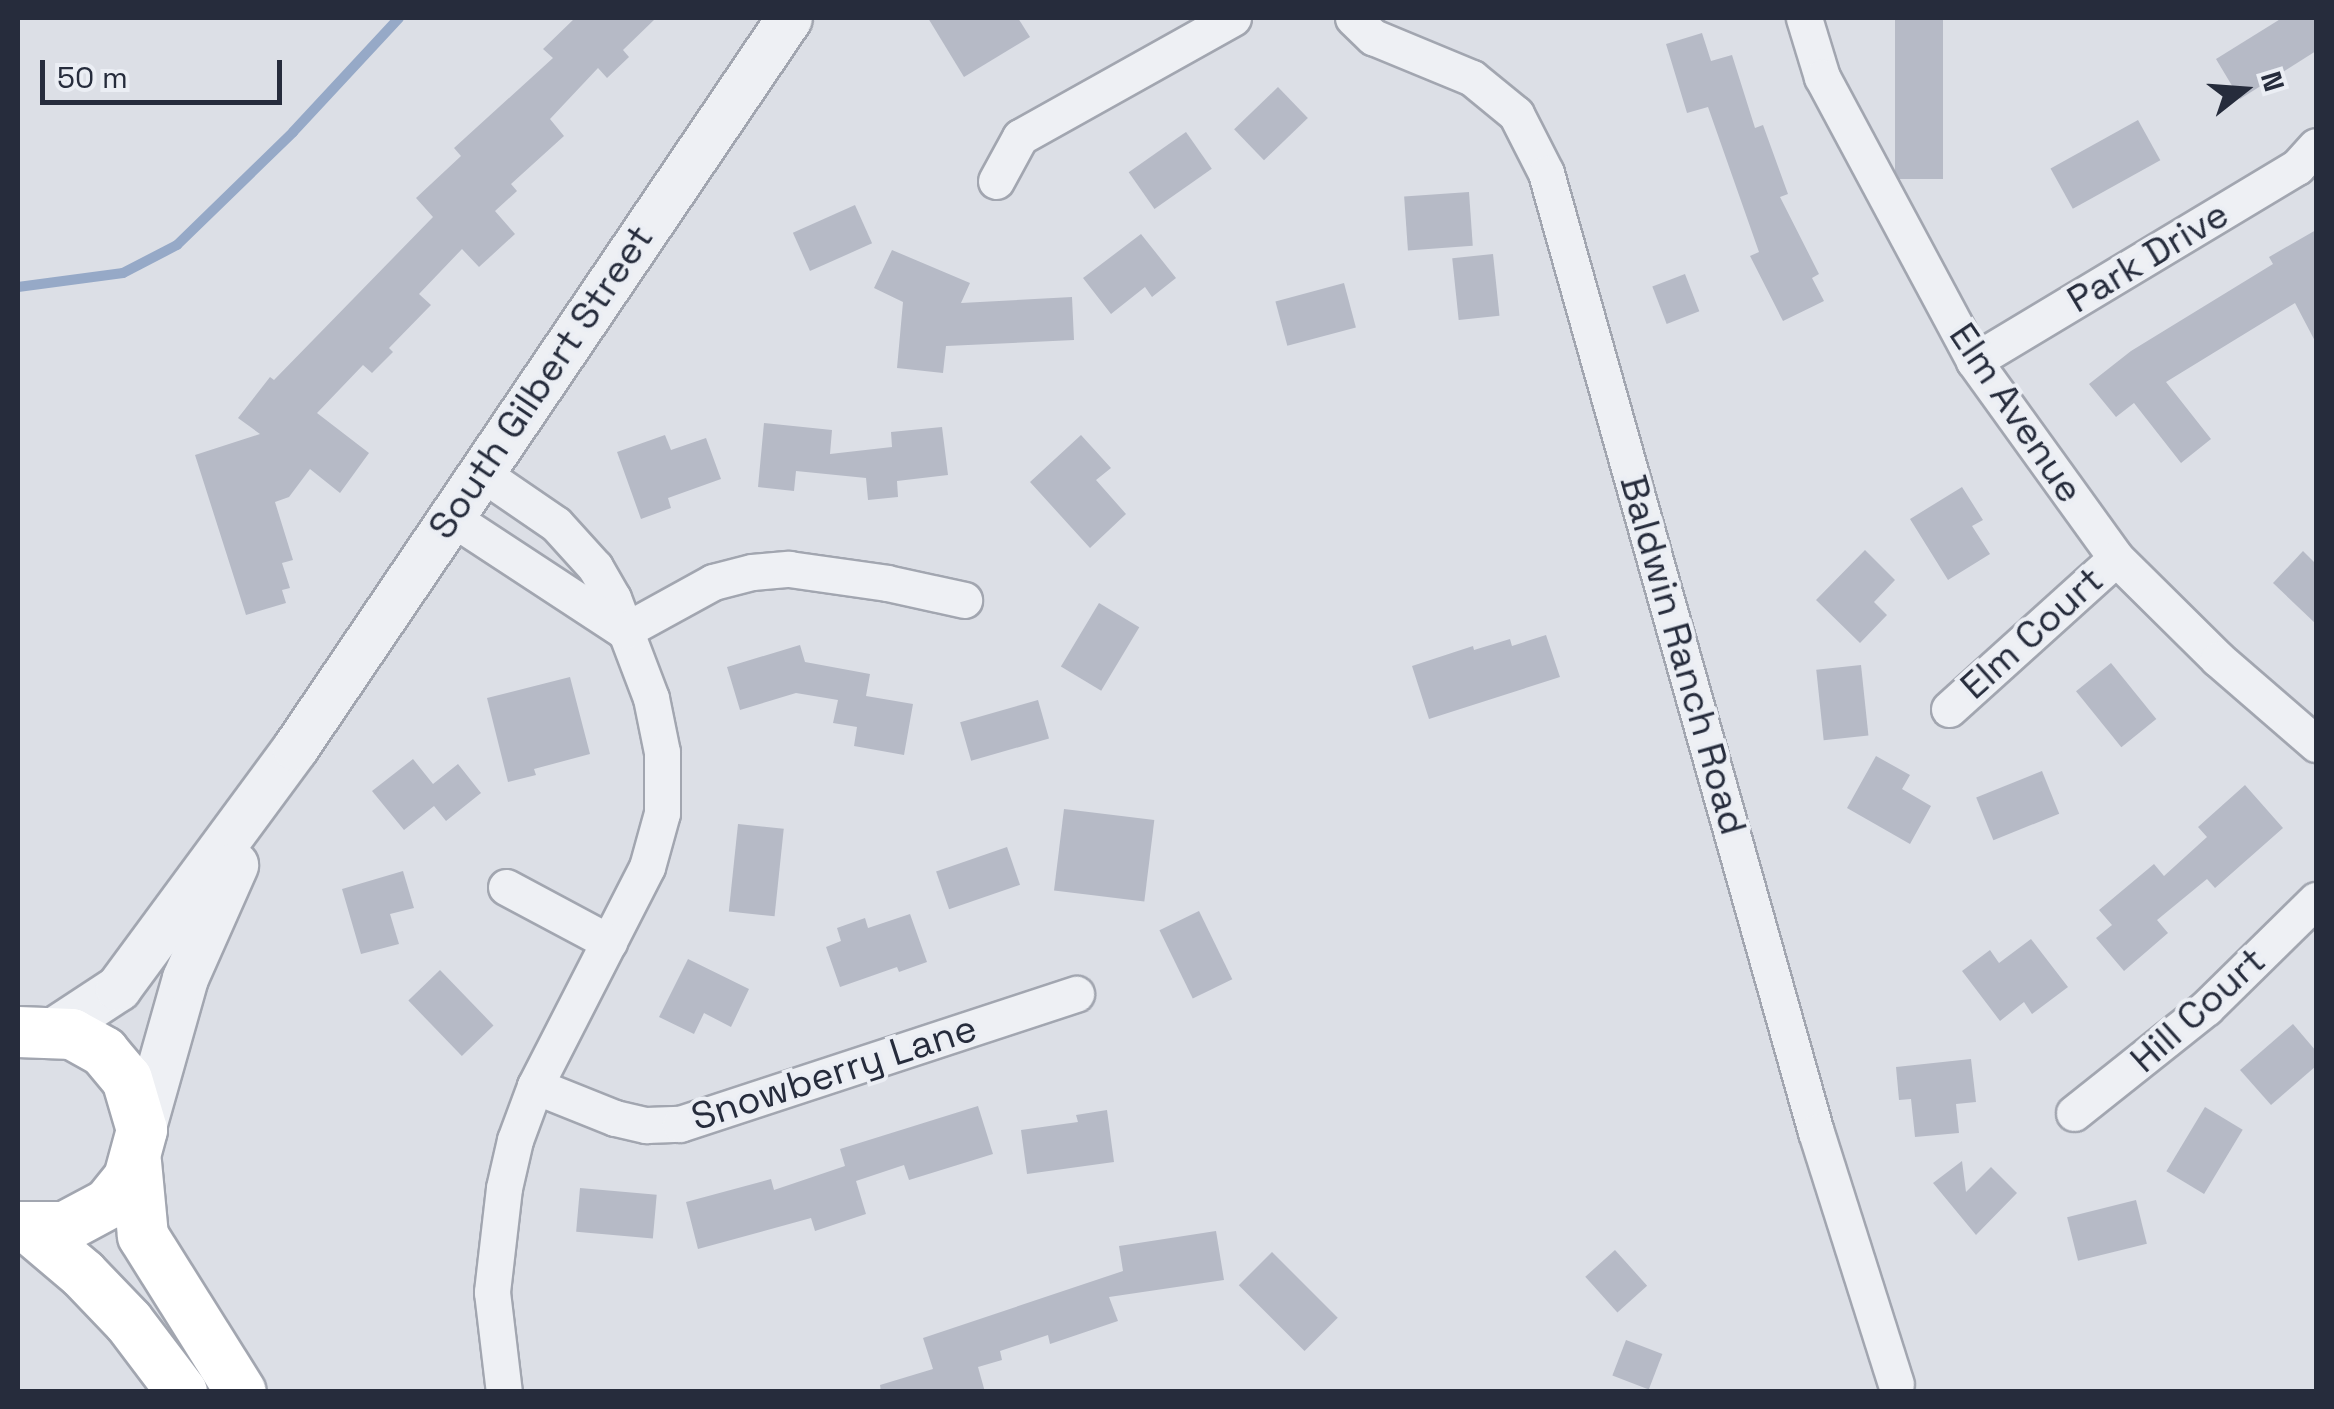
<!DOCTYPE html>
<html>
<head>
<meta charset="utf-8">
<style>
	body { margin:0 }
	#map { position:relative; width:2334px; height:1409px; overflow:hidden; background:#dcdfe6; font-family:"Space Grotesk",sans-serif }
	div>[style] { position:absolute }
	.stream>* { height:10px; margin:-5px; padding:0 5px; transform-origin:5px; border-radius:5px; background:#96a9c7 }
	.building>* { inset:0; background:#b6bac6; transform-origin:0 0 }
	.roads { filter:drop-shadow(2px 0 #a2a6b0) drop-shadow(-2px 0 #a2a6b0) drop-shadow(0 2px #a2a6b0) drop-shadow(0 -2px #a2a6b0) }
	.minor>* { height:35px; margin:-17.5px; padding:0 17.5px; transform-origin:17.5px; border-radius:17.5px; background:#eef0f4 }
	.tertiary>* { height:45px; margin:-22.5px; padding:0 22.5px; transform-origin:22.5px; border-radius:22.5px; background:#eef0f4 }
	.secondary>* { height:50px; margin:-25px; padding:0 25px; transform-origin:25px; border-radius:25px; background:#fff }
	span { translate:-50% -50%; white-space:nowrap; text-align:center; line-height:1.15; -webkit-text-stroke:8px #ebeef4; paint-order:stroke }
	.street-label { font-size:38px; color:#262c3c }
	.frame { position:absolute; inset:0; border:20px solid #262c3c; pointer-events:none }
	.north { position:absolute; left:2194px; top:40px; width:100px; height:100px; -webkit-text-stroke:8px #ebeef4; paint-order:stroke; rotate:73deg; font-size:28px; font-weight:700; line-height:40px; text-align:center; color:#262c3c }
	.north::after { content:''; display:block; margin:auto; width:35px; height:45px; background:#262c3c; clip-path:polygon(50% 0,100% 100%,50% 72%,0 100%) }
	.scale { position:absolute; left:40px; top:60px; width:242px; height:45px; box-sizing:border-box; border:5px solid #262c3c; border-top:0; padding-left:12px; font-size:30px; line-height:35px; white-space:nowrap; color:#262c3c; -webkit-text-stroke:8px #ebeef4; paint-order:stroke }
</style>
</head>
<body>
<div id="map">
	<div class="stream">
		<i style="left:18px;top:287px;width:106px;rotate:-7.6deg"></i>
		<i style="left:123px;top:273px;width:61px;rotate:-27.4deg"></i>
		<i style="left:177px;top:245px;width:162px;rotate:-44.2deg"></i>
		<i style="left:293px;top:132px;width:156px;rotate:-47.1deg"></i>
	</div>
	<div class="building">
		<i style="clip-path:polygon(575px 18px,656px 18px,623px 50px,629px 57px,607px 78px,598px 68px,550px 119px,564px 136px,511px 184px,517px 191px,495px 211px,515px 234px,479px 267px,462px 249px,419px 294px,431px 305px,389px 348px,393px 352px,372px 373px,363px 365px,317px 413px,369px 453px,340px 493px,310px 469px,289px 497px,275px 502px,293px 560px,282px 563px,290px 588px,282px 590px,286px 603px,246px 615px,195px 455px,260px 434px,238px 418px,270px 377px,274px 380px,433px 217px,416px 198px,461px 156px,454px 148px,553px 58px,543px 49px)"></i>
		<i style="clip-path:polygon(928px 18px,1018px 18px,1030px 37px,964px 77px)"></i>
		<i style="left:1895px;top:18px;width:48px;height:161px"></i>
		<i style="clip-path:polygon(2282px 18px,2316px 18px,2316px 51px,2240px 99px,2216px 59px)"></i>
		<i style="clip-path:polygon(1702px 33px,1711px 61px,1732px 55px,1755px 128px,1763px 125px,1788px 194px,1780px 197px,1819px 274px,1812px 278px,1824px 301px,1783px 321px,1750px 256px,1759px 252px,1708px 107px,1687px 113px,1666px 44px)"></i>
		<i style="left:1278px;top:87px;width:43px;height:61px;rotate:46deg"></i>
		<i style="left:2138px;top:120px;width:46px;height:100px;rotate:61deg"></i>
		<i style="left:1186px;top:132px;width:45px;height:70px;rotate:55deg"></i>
		<i style="left:1469px;top:192px;width:54px;height:65px;rotate:86deg"></i>
		<i style="left:855px;top:205px;width:42px;height:68px;rotate:66deg"></i>
		<i style="clip-path:polygon(2316px 230px,2316px 343px,2295px 303px,2166px 382px,2211px 439px,2181px 463px,2134px 403px,2116px 417px,2089px 384px,2131px 351px,2273px 264px,2269px 257px)"></i>
		<i style="clip-path:polygon(1141px 234px,1176px 278px,1152px 297px,1145px 287px,1111px 314px,1083px 278px)"></i>
		<i style="clip-path:polygon(892px 250px,970px 283px,961px 303px,1072px 297px,1074px 340px,946px 346px,943px 373px,897px 368px,903px 302px,874px 288px)"></i>
		<i style="left:1493px;top:254px;width:62px;height:41px;rotate:84deg"></i>
		<i style="left:1685px;top:274px;width:40px;height:35px;rotate:69deg"></i>
		<i style="left:1344px;top:283px;width:46px;height:71px;rotate:75deg"></i>
		<i style="clip-path:polygon(764px 423px,832px 430px,830px 454px,892px 447px,891px 432px,942px 427px,948px 475px,897px 481px,898px 497px,868px 500px,866px 478px,796px 471px,794px 491px,758px 487px)"></i>
		<i style="clip-path:polygon(665px 435px,671px 450px,706px 438px,721px 479px,668px 498px,671px 508px,641px 519px,617px 452px)"></i>
		<i style="clip-path:polygon(1081px 435px,1111px 468px,1096px 480px,1126px 514px,1090px 548px,1030px 482px)"></i>
		<i style="clip-path:polygon(1962px 487px,1983px 520px,1972px 526px,1990px 554px,1948px 580px,1910px 519px)"></i>
		<i style="clip-path:polygon(1865px 550px,1895px 580px,1874px 602px,1887px 615px,1860px 643px,1816px 600px)"></i>
		<i style="clip-path:polygon(2303px 551px,2316px 564px,2316px 624px,2273px 583px)"></i>
		<i style="left:1099px;top:603px;width:47px;height:74px;rotate:31deg"></i>
		<i style="clip-path:polygon(1546px 635px,1560px 677px,1429px 719px,1412px 666px,1473px 646px,1474px 650px,1510px 639px,1512px 646px)"></i>
		<i style="clip-path:polygon(800px 645px,805px 662px,870px 674px,866px 696px,913px 704px,904px 755px,854px 746px,857px 727px,833px 723px,838px 700px,796px 693px,740px 710px,727px 667px)"></i>
		<i style="left:2111px;top:663px;width:72px;height:45px;rotate:51deg"></i>
		<i style="left:1861px;top:665px;width:71px;height:45px;rotate:84deg"></i>
		<i style="clip-path:polygon(570px 677px,590px 754px,534px 769px,536px 775px,508px 782px,487px 698px)"></i>
		<i style="left:1038px;top:700px;width:40px;height:81px;rotate:74deg"></i>
		<i style="clip-path:polygon(1876px 756px,1910px 775px,1902px 789px,1931px 806px,1910px 844px,1847px 808px)"></i>
		<i style="clip-path:polygon(413px 759px,433px 784px,458px 764px,481px 793px,446px 821px,434px 806px,404px 830px,372px 791px)"></i>
		<i style="left:2042px;top:771px;width:46px;height:71px;rotate:68deg"></i>
		<i style="clip-path:polygon(2245px 785px,2283px 828px,2215px 888px,2207px 879px,2157px 920px,2168px 933px,2124px 971px,2096px 938px,2112px 925px,2099px 910px,2154px 864px,2164px 876px,2207px 837px,2198px 827px)"></i>
		<i style="left:1064px;top:809px;width:91px;height:82px;rotate:7deg"></i>
		<i style="left:738px;top:824px;width:46px;height:88px;rotate:6deg"></i>
		<i style="left:1007px;top:847px;width:40px;height:75px;rotate:71deg"></i>
		<i style="clip-path:polygon(403px 871px,414px 908px,390px 914px,399px 944px,361px 954px,342px 889px)"></i>
		<i style="left:1199px;top:911px;width:76px;height:44px;rotate:64deg"></i>
		<i style="clip-path:polygon(910px 914px,927px 962px,899px 972px,897px 967px,840px 987px,826px 947px,841px 941px,837px 928px,865px 918px,868px 928px)"></i>
		<i style="clip-path:polygon(2031px 939px,2068px 987px,2032px 1014px,2024px 1002px,2000px 1021px,1962px 971px,1990px 950px,1999px 963px)"></i>
		<i style="clip-path:polygon(688px 959px,749px 989px,731px 1027px,704px 1013px,694px 1034px,659px 1017px)"></i>
		<i style="left:440px;top:970px;width:77px;height:44px;rotate:46deg"></i>
		<i style="clip-path:polygon(2293px 1024px,2316px 1051px,2316px 1066px,2271px 1105px,2240px 1070px)"></i>
		<i style="clip-path:polygon(1971px 1059px,1976px 1102px,1956px 1104px,1959px 1133px,1915px 1137px,1911px 1099px,1899px 1100px,1896px 1067px)"></i>
		<i style="clip-path:polygon(978px 1106px,993px 1154px,909px 1180px,904px 1165px,856px 1181px,866px 1214px,815px 1231px,811px 1218px,698px 1249px,686px 1202px,771px 1179px,774px 1190px,845px 1166px,840px 1149px)"></i>
		<i style="left:2205px;top:1107px;width:44px;height:75px;rotate:31deg"></i>
		<i style="clip-path:polygon(1107px 1110px,1114px 1162px,1027px 1174px,1021px 1130px,1078px 1122px,1076px 1115px)"></i>
		<i style="clip-path:polygon(1962px 1161px,1966px 1192px,1991px 1167px,2017px 1193px,1976px 1235px,1933px 1183px)"></i>
		<i style="left:580px;top:1188px;width:77px;height:44px;rotate:5deg"></i>
		<i style="left:2136px;top:1200px;width:45px;height:71px;rotate:76deg"></i>
		<i style="clip-path:polygon(1216px 1231px,1224px 1280px,1109px 1297px,1118px 1321px,1050px 1344px,1048px 1335px,1000px 1351px,1002px 1360px,978px 1367px,985px 1392px,881px 1392px,880px 1385px,933px 1369px,923px 1338px,1123px 1271px,1119px 1246px)"></i>
		<i style="left:1615px;top:1250px;width:48px;height:40px;rotate:48deg"></i>
		<i style="left:1272px;top:1252px;width:93px;height:47px;rotate:45deg"></i>
		<i style="left:1626px;top:1340px;width:39px;height:38px;rotate:21deg"></i>
	</div>
	<div class="roads">
		<div class="minor">
			<i style="left:1353px;top:18px;width:28px;rotate:44deg"></i>
			<i style="left:1373px;top:37px;width:107px;rotate:22.5deg"></i>
			<i style="left:1472px;top:78px;width:57px;rotate:39.3deg"></i>
			<i style="left:1516px;top:114px;width:66px;rotate:63deg"></i>
			<i style="left:1546px;top:173px;width:996px;rotate:74.28deg"></i>
			<i style="left:1816px;top:1132px;width:264px;rotate:72.4deg"></i>
			<i style="left:1804px;top:18px;width:62px;rotate:73deg"></i>
			<i style="left:1822px;top:77px;width:322px;rotate:61.8deg"></i>
			<i style="left:1974px;top:361px;width:243px;rotate:54.2deg"></i>
			<i style="left:2116px;top:558px;width:144px;rotate:44.7deg"></i>
			<i style="left:2218px;top:659px;width:130px;rotate:40.9deg"></i>
			<i style="left:996px;top:181px;width:50px;rotate:-61.4deg"></i>
			<i style="left:1020px;top:137px;width:244px;rotate:-29.2deg"></i>
			<i style="left:1974px;top:361px;width:377px;rotate:-31deg"></i>
			<i style="left:2297px;top:167px;width:28px;rotate:-48deg"></i>
			<i style="left:480px;top:472px;width:92px;rotate:34.4deg"></i>
			<i style="left:556px;top:524px;width:58px;rotate:47.8deg"></i>
			<i style="left:595px;top:567px;width:36px;rotate:60deg"></i>
			<i style="left:613px;top:598px;width:107px;rotate:69.2deg"></i>
			<i style="left:651px;top:698px;width:55px;rotate:78.5deg"></i>
			<i style="left:662px;top:752px;width:61px;rotate:90deg"></i>
			<i style="left:662px;top:813px;width:56px;rotate:105.5deg"></i>
			<i style="left:647px;top:867px;width:246px;rotate:117.1deg"></i>
			<i style="left:535px;top:1086px;width:58px;rotate:110.3deg"></i>
			<i style="left:515px;top:1140px;width:49px;rotate:102.9deg"></i>
			<i style="left:504px;top:1188px;width:105px;rotate:96.6deg"></i>
			<i style="left:492px;top:1292px;width:101px;rotate:83.2deg"></i>
			<i style="left:449px;top:516px;width:209px;rotate:33.3deg"></i>
			<i style="left:624px;top:631px;width:102px;rotate:-28.8deg"></i>
			<i style="left:713px;top:582px;width:40px;rotate:-14.4deg"></i>
			<i style="left:752px;top:572px;width:37px;rotate:-5deg"></i>
			<i style="left:789px;top:569px;width:99px;rotate:8.1deg"></i>
			<i style="left:887px;top:583px;width:79px;rotate:12.4deg"></i>
			<i style="left:1949px;top:709px;width:225px;rotate:-42.1deg"></i>
			<i style="left:506px;top:887px;width:117px;rotate:28.1deg"></i>
			<i style="left:535px;top:1086px;width:86px;rotate:21.8deg"></i>
			<i style="left:615px;top:1118px;width:32px;rotate:13deg"></i>
			<i style="left:646px;top:1125px;width:34px;rotate:-2deg"></i>
			<i style="left:680px;top:1124px;width:417px;rotate:-18.2deg"></i>
			<i style="left:2074px;top:1113px;width:169px;rotate:-38.5deg"></i>
			<i style="left:2206px;top:1008px;width:154px;rotate:-44.5deg"></i>
		</div>
		<div class="tertiary">
			<i style="left:54px;top:1030px;width:77px;rotate:-33.3deg"></i>
			<i style="left:118px;top:988px;width:298px;rotate:-53.6deg"></i>
			<i style="left:295px;top:748px;width:881px;rotate:-55.91deg"></i>
			<i style="left:142px;top:1130px;width:158px;rotate:-74.2deg"></i>
			<i style="left:185px;top:978px;width:124px;rotate:-66.1deg"></i>
		</div>
		<div class="secondary">
			<i style="left:18px;top:1032px;width:54px;rotate:2.1deg"></i>
			<i style="left:72px;top:1034px;width:37px;rotate:29deg"></i>
			<i style="left:104px;top:1052px;width:35px;rotate:50deg"></i>
			<i style="left:127px;top:1079px;width:53px;rotate:73.6deg"></i>
			<i style="left:142px;top:1130px;width:50px;rotate:105.2deg"></i>
			<i style="left:129px;top:1178px;width:33px;rotate:129deg"></i>
			<i style="left:108px;top:1204px;width:49px;rotate:151.9deg"></i>
			<i style="left:65px;top:1227px;width:47px;rotate:180deg"></i>
			<i style="left:136px;top:1162px;width:74px;rotate:84.6deg"></i>
			<i style="left:143px;top:1236px;width:184px;rotate:57.9deg"></i>
			<i style="left:31px;top:1230px;width:68px;rotate:40.2deg"></i>
			<i style="left:83px;top:1274px;width:66px;rotate:46.2deg"></i>
			<i style="left:129px;top:1322px;width:88px;rotate:52.9deg"></i>
		</div>
	</div>
	<div class="street-label">
		<span style="left:2148px;top:257px;rotate:-31deg">Park Drive</span>
		<span style="left:541px;top:382px;rotate:-56deg">South Gilbert Street</span>
		<span style="left:2016px;top:413px;rotate:56deg">Elm Avenue</span>
		<span style="left:2032px;top:633px;rotate:-42deg">Elm Court</span>
		<span style="left:1683px;top:655px;rotate:74deg">Baldwin Ranch Road</span>
		<span style="left:2198px;top:1010px;rotate:-42deg">Hill Court</span>
		<span style="left:834px;top:1073px;rotate:-18deg">Snowberry Lane</span>
	</div>
	<div class="frame"></div>
	<div class="north">N</div>
	<div class="scale">50 m</div>
</div>
</body>
</html>
